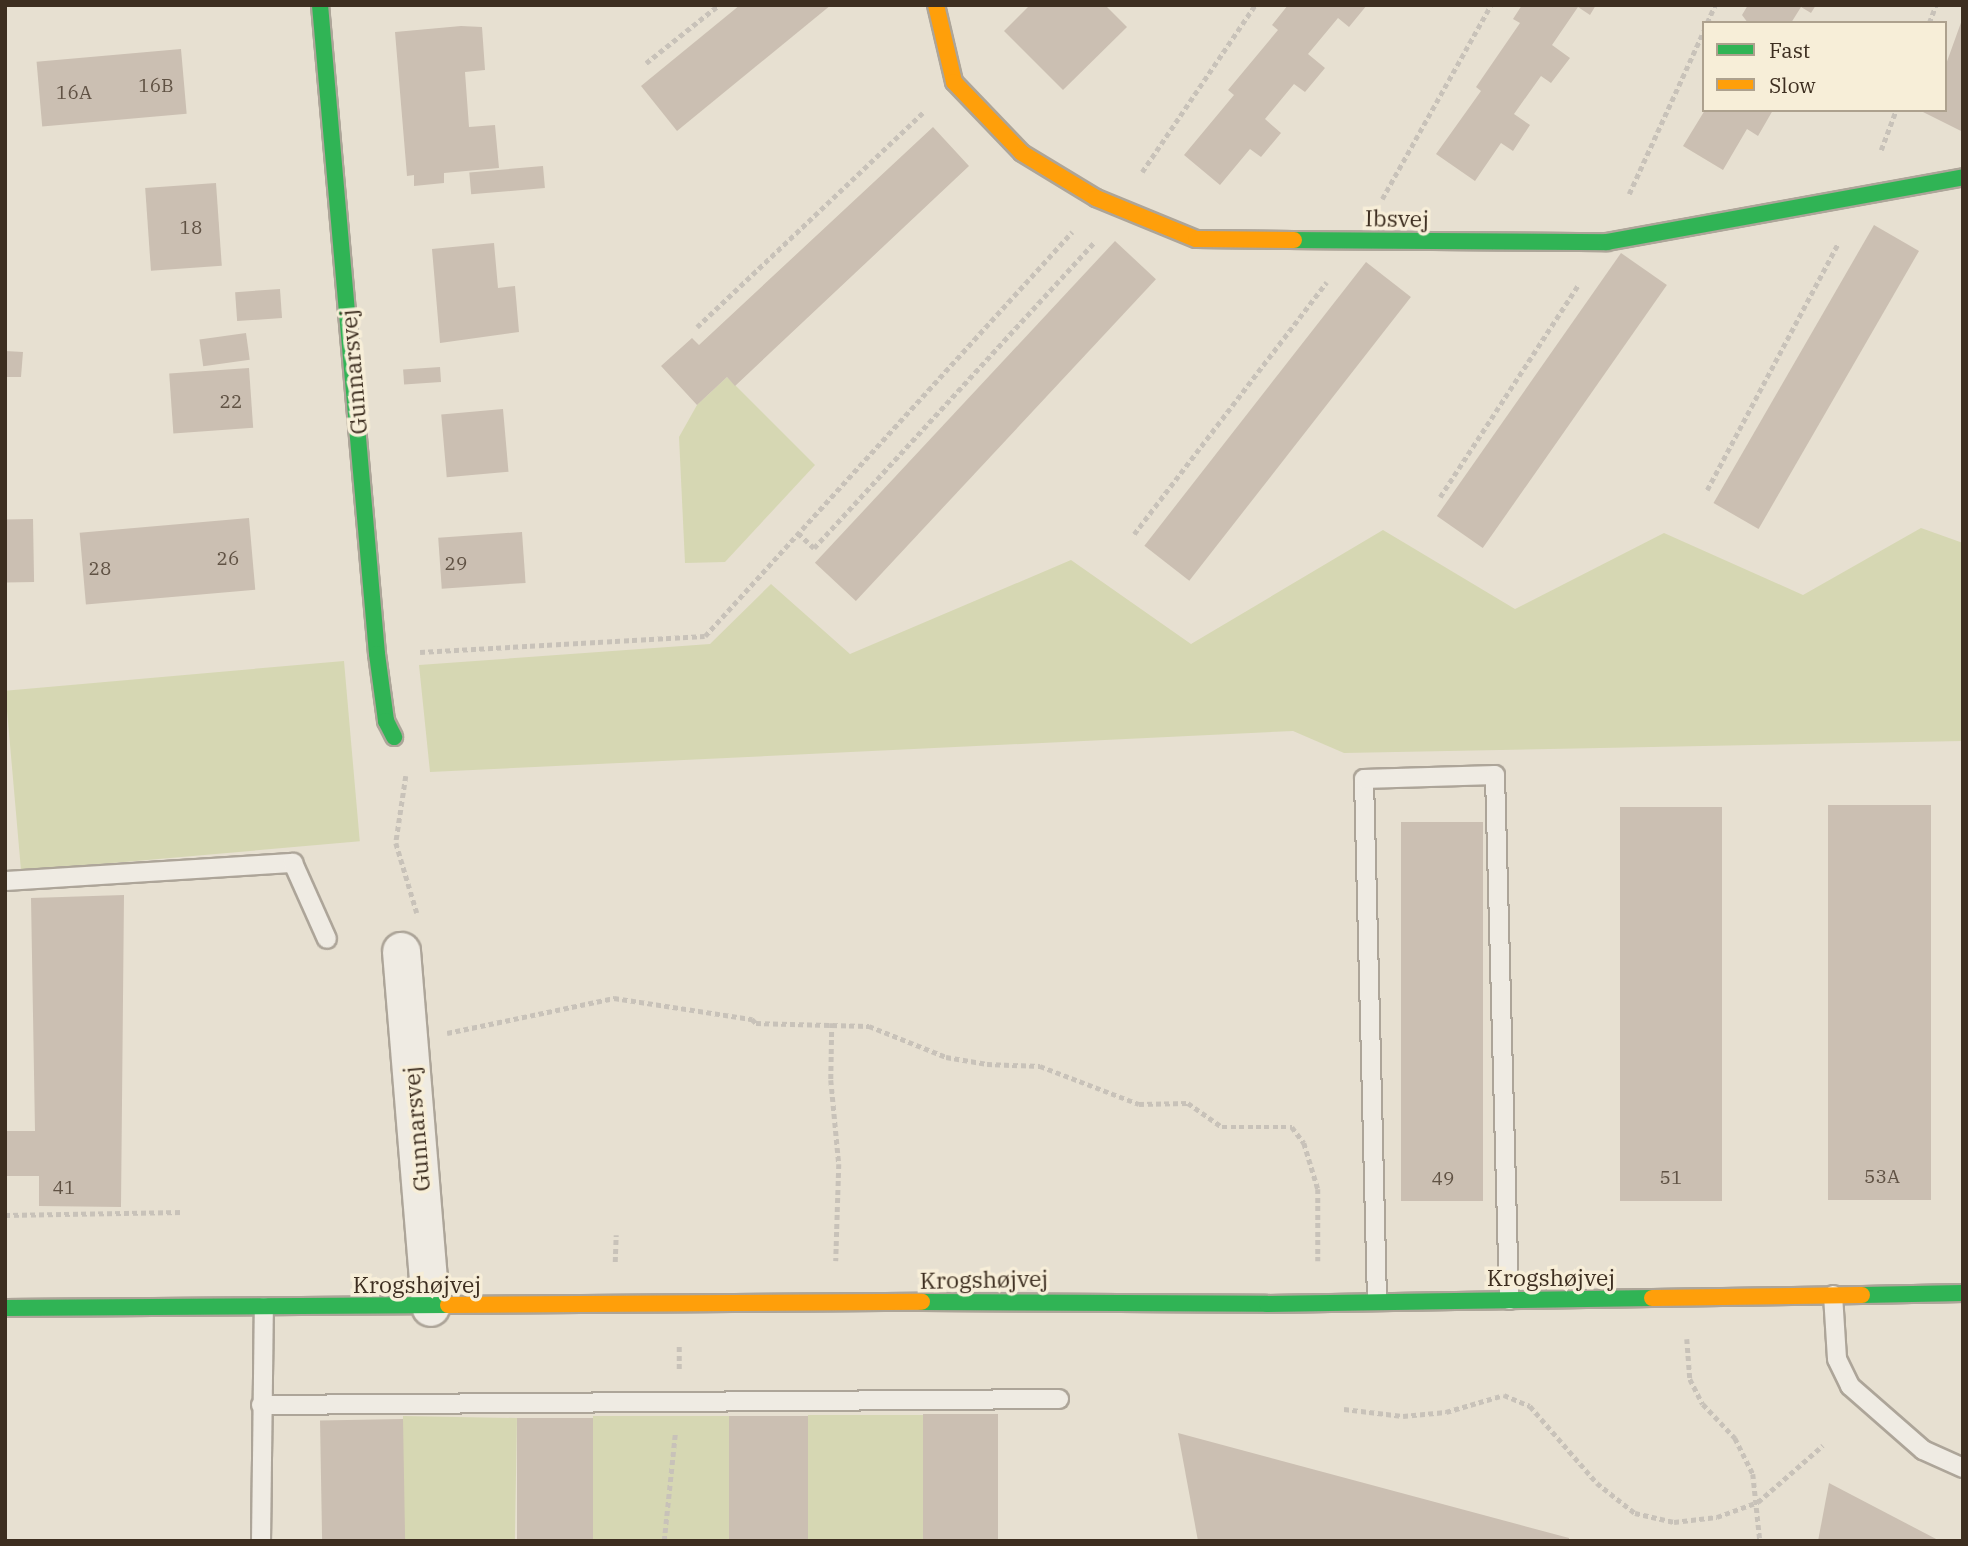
<!DOCTYPE html>
<html>
<head>
<meta charset="utf-8">
<style>
	body { margin:0 }
	#map { position:relative; width:1968px; height:1546px; overflow:hidden; background:#e7e0d1; font-family:"IBM Plex Serif",serif }
	div>[style] { position:absolute }
	.green>* { inset:0; background:#d6d7b3; transform-origin:0 0 }
	.building>* { inset:0; background:#cbbfb2; transform-origin:0 0 }
	.path>* { height:4.5px; margin-top:-2.25px; transform-origin:0; background:repeating-linear-gradient(90deg,#c8c2b9 0 5px,transparent 0 8.5px) }
	.roads { filter:drop-shadow(2px 0 #ada599) drop-shadow(-2px 0 #ada599) drop-shadow(0 2px #ada599) drop-shadow(0 -2px #ada599) }
	.lane>* { height:18px; margin:-9px; padding:0 9px; transform-origin:9px; border-radius:9px; background:#efebe3 }
	.street>* { height:37px; margin:-18.5px; padding:0 18.5px; transform-origin:18.5px; border-radius:18.5px; background:#efebe3 }
	.fast>* { height:16px; margin:-8px; padding:0 8px; transform-origin:8px; border-radius:8px; background:#30b455 }
	.slow>* { height:16px; margin:-8px; padding:0 8px; transform-origin:8px; border-radius:8px; background:#ff9f0a }
	span { translate:-50% -50%; white-space:nowrap; text-align:center; line-height:1.15; -webkit-text-stroke:7px #f7eed8; paint-order:stroke }
	.number-label { font-size:19px; color:#605244 }
	.number-label span { -webkit-text-stroke-width:0 }
	.street-label { font-size:23px; color:#3d2e20 }
	.frame { position:absolute; inset:0; border:7px solid #3d2e20; pointer-events:none }
	.legend { position:absolute; left:1702px; top:21px; width:245px; height:91px; box-sizing:border-box; background:#f7eed8; border:2px solid #ada18e; margin:0; padding:9px 12px; list-style:none; font-size:21px; color:#3d2e20 }
	.legend li { display:flex; align-items:center; gap:14px; height:35px }
	.legend b { width:35px; border:2px solid #ada18e }
</style>
</head>
<body>
<div id="map">
	<div class="green">
		<i style="clip-path:polygon(727px 377px,815px 465px,725px 562px,685px 563px,679px 437px,697px 405px)"></i>
		<i style="clip-path:polygon(1921px 528px,1963px 543px,1963px 741px,1344px 753px,1293px 731px,430px 772px,419px 665px,710px 644px,771px 584px,850px 654px,1071px 560px,1191px 644px,1383px 530px,1515px 609px,1664px 533px,1803px 595px)"></i>
		<i style="left:344px;top:661px;width:181px;height:340px;rotate:85deg"></i>
		<i style="left:923px;top:1415px;width:126px;height:115px;rotate:90deg"></i>
		<i style="left:729px;top:1416px;width:125px;height:136px;rotate:90deg"></i>
		<i style="left:517px;top:1418px;width:123px;height:114px;rotate:91deg"></i>
	</div>
	<div class="building">
		<i style="clip-path:polygon(740px 5px,831px 5px,677px 131px,641px 86px)"></i>
		<i style="clip-path:polygon(1030px 5px,1105px 5px,1127px 27px,1063px 90px,1004px 31px)"></i>
		<i style="clip-path:polygon(1288px 5px,1367px 5px,1349px 27px,1338px 18px,1308px 54px,1325px 68px,1305px 92px,1294px 84px,1265px 119px,1281px 133px,1261px 157px,1250px 149px,1220px 185px,1184px 155px,1234px 95px,1228px 90px,1278px 30px,1272px 25px)"></i>
		<i style="clip-path:polygon(1522px 5px,1596px 5px,1590px 15px,1578px 7px,1552px 45px,1570px 58px,1551px 83px,1541px 76px,1514px 114px,1530px 125px,1513px 151px,1501px 143px,1475px 181px,1436px 154px,1481px 91px,1476px 87px,1520px 23px,1513px 19px)"></i>
		<i style="clip-path:polygon(1748px 5px,1816px 5px,1811px 13px,1801px 7px,1791px 23px,1748px 23px,1742px 15px)"></i>
		<i style="clip-path:polygon(1963px 17px,1963px 132px,1923px 112px,1945px 110px,1945px 67px)"></i>
		<i style="clip-path:polygon(461px 26px,482px 27px,485px 70px,465px 72px,469px 127px,495px 125px,499px 168px,444px 173px,444px 183px,414px 186px,414px 175px,407px 176px,395px 32px)"></i>
		<i style="left:181px;top:49px;width:65px;height:145px;rotate:85deg"></i>
		<i style="clip-path:polygon(1705px 110px,1773px 110px,1758px 136px,1747px 129px,1723px 170px,1683px 146px)"></i>
		<i style="clip-path:polygon(933px 127px,969px 166px,735px 386px,727px 377px,697px 405px,661px 366px,692px 338px,699px 345px)"></i>
		<i style="left:543px;top:166px;width:22px;height:74px;rotate:85deg"></i>
		<i style="left:216px;top:183px;width:83px;height:71px;rotate:86deg"></i>
		<i style="left:1874px;top:225px;width:52px;height:321px;rotate:30deg"></i>
		<i style="left:1115px;top:241px;width:56px;height:440px;rotate:43deg"></i>
		<i style="clip-path:polygon(494px 243px,498px 288px,515px 286px,519px 332px,440px 343px,432px 249px)"></i>
		<i style="left:1621px;top:253px;width:56px;height:321px;rotate:35deg"></i>
		<i style="left:1366px;top:262px;width:57px;height:360px;rotate:38deg"></i>
		<i style="left:280px;top:289px;width:29px;height:45px;rotate:86deg"></i>
		<i style="left:246px;top:333px;width:27px;height:47px;rotate:82deg"></i>
		<i style="clip-path:polygon(5px 351px,23px 352px,21px 377px,5px 377px)"></i>
		<i style="left:440px;top:367px;width:15px;height:37px;rotate:86deg"></i>
		<i style="left:249px;top:368px;width:60px;height:80px;rotate:86deg"></i>
		<i style="left:503px;top:409px;width:63px;height:62px;rotate:85deg"></i>
		<i style="left:249px;top:518px;width:72px;height:170px;rotate:85deg"></i>
		<i style="left:33px;top:519px;width:63px;height:28px;rotate:89deg"></i>
		<i style="left:522px;top:532px;width:51px;height:84px;rotate:86deg"></i>
		<i style="left:1931px;top:805px;width:395px;height:103px;rotate:90deg"></i>
		<i style="left:1620px;top:807px;width:102px;height:394px"></i>
		<i style="left:1401px;top:822px;width:82px;height:379px"></i>
		<i style="clip-path:polygon(124px 895px,121px 1207px,39px 1206px,39px 1176px,5px 1176px,5px 1131px,35px 1131px,31px 898px)"></i>
		<i style="left:998px;top:1414px;width:127px;height:75px;rotate:90deg"></i>
		<i style="left:729px;top:1416px;width:79px;height:125px"></i>
		<i style="left:517px;top:1418px;width:76px;height:123px"></i>
		<i style="left:403px;top:1419px;width:122px;height:83px;rotate:89deg"></i>
		<i style="clip-path:polygon(1178px 1433px,1569px 1538px,1569px 1541px,1198px 1541px)"></i>
		<i style="clip-path:polygon(1829px 1483px,1940px 1541px,1818px 1541px)"></i>
	</div>
	<div class="path">
		<i style="left:1707px;top:23px;width:20px;rotate:-66deg"></i>
		<i style="left:1929px;top:23px;width:19px;rotate:-69deg"></i>
		<i style="left:646px;top:63px;width:93px;rotate:-38.5deg"></i>
		<i style="left:1881px;top:150px;width:43px;rotate:-69.4deg"></i>
		<i style="left:1142px;top:172px;width:202px;rotate:-55.9deg"></i>
		<i style="left:1629px;top:194px;width:180px;rotate:-65.4deg"></i>
		<i style="left:1382px;top:199px;width:223px;rotate:-60.7deg"></i>
		<i style="left:697px;top:327px;width:314px;rotate:-43.5deg"></i>
		<i style="left:1707px;top:490px;width:279px;rotate:-62deg"></i>
		<i style="left:1440px;top:497px;width:254px;rotate:-56.9deg"></i>
		<i style="left:798px;top:533px;width:22px;rotate:43deg"></i>
		<i style="left:814px;top:548px;width:415px;rotate:-47.5deg"></i>
		<i style="left:1134px;top:534px;width:317px;rotate:-52.6deg"></i>
		<i style="left:420px;top:652px;width:285px;rotate:-3.2deg"></i>
		<i style="left:705px;top:636px;width:546px;rotate:-47.75deg"></i>
		<i style="left:406px;top:776px;width:68px;rotate:98.5deg"></i>
		<i style="left:396px;top:843px;width:73px;rotate:73.3deg"></i>
		<i style="left:832px;top:1023px;width:57px;rotate:91deg"></i>
		<i style="left:831px;top:1080px;width:84px;rotate:84.6deg"></i>
		<i style="left:839px;top:1164px;width:97px;rotate:91.8deg"></i>
		<i style="left:447px;top:1033px;width:171px;rotate:-11.8deg"></i>
		<i style="left:614px;top:998px;width:140px;rotate:8.7deg"></i>
		<i style="left:752px;top:1019px;width:6px;rotate:45deg"></i>
		<i style="left:756px;top:1023px;width:113px;rotate:1.5deg"></i>
		<i style="left:869px;top:1026px;width:83px;rotate:21.9deg"></i>
		<i style="left:946px;top:1057px;width:42px;rotate:9.7deg"></i>
		<i style="left:987px;top:1064px;width:53px;rotate:2.2deg"></i>
		<i style="left:1040px;top:1066px;width:106px;rotate:21deg"></i>
		<i style="left:1139px;top:1104px;width:49px;rotate:-1.2deg"></i>
		<i style="left:1188px;top:1103px;width:42px;rotate:35.2deg"></i>
		<i style="left:1222px;top:1127px;width:70px"></i>
		<i style="left:1292px;top:1127px;width:20px;rotate:53deg"></i>
		<i style="left:1304px;top:1143px;width:48px;rotate:73.1deg"></i>
		<i style="left:1318px;top:1189px;width:72px;rotate:90deg"></i>
		<i style="left:5px;top:1215px;width:178px;rotate:-1deg"></i>
		<i style="left:615px;top:1262px;width:27px;rotate:-88deg"></i>
		<i style="left:1687px;top:1339px;width:40px;rotate:85.7deg"></i>
		<i style="left:1690px;top:1379px;width:28px;rotate:63deg"></i>
		<i style="left:1703px;top:1404px;width:47px;rotate:46.7deg"></i>
		<i style="left:1735px;top:1438px;width:40px;rotate:63.4deg"></i>
		<i style="left:1753px;top:1474px;width:67px;rotate:84deg"></i>
		<i style="left:679px;top:1369px;width:23px;rotate:-90deg"></i>
		<i style="left:1344px;top:1409px;width:59px;rotate:6.8deg"></i>
		<i style="left:1403px;top:1416px;width:43px;rotate:-5.3deg"></i>
		<i style="left:1446px;top:1412px;width:60px;rotate:-16.3deg"></i>
		<i style="left:1504px;top:1395px;width:28px;rotate:23deg"></i>
		<i style="left:1530px;top:1406px;width:102px;rotate:49deg"></i>
		<i style="left:1597px;top:1483px;width:48px;rotate:38.3deg"></i>
		<i style="left:1635px;top:1513px;width:40px;rotate:13deg"></i>
		<i style="left:1674px;top:1522px;width:43px;rotate:-6.6deg"></i>
		<i style="left:1717px;top:1517px;width:44px;rotate:-20.1deg"></i>
		<i style="left:1758px;top:1502px;width:86px;rotate:-41.2deg"></i>
		<i style="left:664px;top:1541px;width:108px;rotate:-84.1deg"></i>
	</div>
	<div class="roads">
		<div class="lane">
			<i style="left:5px;top:881px;width:289px;rotate:-3.6deg"></i>
			<i style="left:293px;top:863px;width:83px;rotate:65.9deg"></i>
			<i style="left:1833px;top:1295px;width:64px;rotate:86.4deg"></i>
			<i style="left:1837px;top:1359px;width:30px;rotate:64deg"></i>
			<i style="left:1850px;top:1386px;width:97px;rotate:41.2deg"></i>
			<i style="left:1923px;top:1450px;width:44px;rotate:24.2deg"></i>
			<i style="left:1377px;top:1300px;width:521px;rotate:-91.43deg"></i>
			<i style="left:1364px;top:779px;width:131px;rotate:-1.7deg"></i>
			<i style="left:1495px;top:775px;width:525px;rotate:88.47deg"></i>
			<i style="left:261px;top:1405px;width:798px;rotate:-0.43deg"></i>
			<i style="left:261px;top:1541px;width:234px;rotate:-89.3deg"></i>
		</div>
		<div class="street">
			<i style="left:401px;top:951px;width:357px;rotate:85.3deg"></i>
		</div>
		<div class="fast">
			<i style="left:320px;top:5px;width:651px;rotate:84.98deg"></i>
			<i style="left:377px;top:654px;width:68px;rotate:82.3deg"></i>
			<i style="left:386px;top:721px;width:18px;rotate:63deg"></i>
			<i style="left:1294px;top:240px;width:313px;rotate:0.4deg"></i>
			<i style="left:1607px;top:242px;width:362px;rotate:-10.3deg"></i>
			<i style="left:1862px;top:1295px;width:101px;rotate:-1.1deg"></i>
			<i style="left:922px;top:1302px;width:345px;rotate:0.3deg"></i>
			<i style="left:1267px;top:1304px;width:385px;rotate:-0.9deg"></i>
			<i style="left:5px;top:1308px;width:443px;rotate:-0.4deg"></i>
		</div>
		<div class="slow">
			<i style="left:936px;top:5px;width:79px;rotate:76.8deg"></i>
			<i style="left:954px;top:82px;width:98px;rotate:46.2deg"></i>
			<i style="left:1022px;top:153px;width:87px;rotate:31.3deg"></i>
			<i style="left:1096px;top:198px;width:108px;rotate:22.3deg"></i>
			<i style="left:1196px;top:239px;width:98px;rotate:0.6deg"></i>
			<i style="left:1652px;top:1298px;width:210px;rotate:-0.8deg"></i>
			<i style="left:448px;top:1305px;width:474px;rotate:-0.4deg"></i>
		</div>
	</div>
	<div class="number-label">
		<span style="left:156px;top:86px">16B</span>
		<span style="left:74px;top:93px">16A</span>
		<span style="left:191px;top:228px">18</span>
		<span style="left:231px;top:402px">22</span>
		<span style="left:228px;top:559px">26</span>
		<span style="left:456px;top:564px">29</span>
		<span style="left:100px;top:569px">28</span>
		<span style="left:1882px;top:1177px">53A</span>
		<span style="left:1671px;top:1178px">51</span>
		<span style="left:1443px;top:1179px">49</span>
		<span style="left:64px;top:1188px">41</span>
	</div>
	<div class="street-label">
		<span style="left:1397px;top:218px;rotate:1deg">Ibsvej</span>
		<span style="left:353px;top:372px;rotate:-95deg">Gunnarsvej</span>
		<span style="left:416px;top:1129px;rotate:-95deg">Gunnarsvej</span>
		<span style="left:1551px;top:1277px">Krogshøjvej</span>
		<span style="left:984px;top:1279px;rotate:-1deg">Krogshøjvej</span>
		<span style="left:417px;top:1284px">Krogshøjvej</span>
	</div>
	<div class="frame"></div>
	<ul class="legend">
	<li><b style="height:9px;background:#30b455"></b>Fast</li>
	<li><b style="height:9px;background:#ff9f0a"></b>Slow</li>
	</ul>
</div>
</body>
</html>
